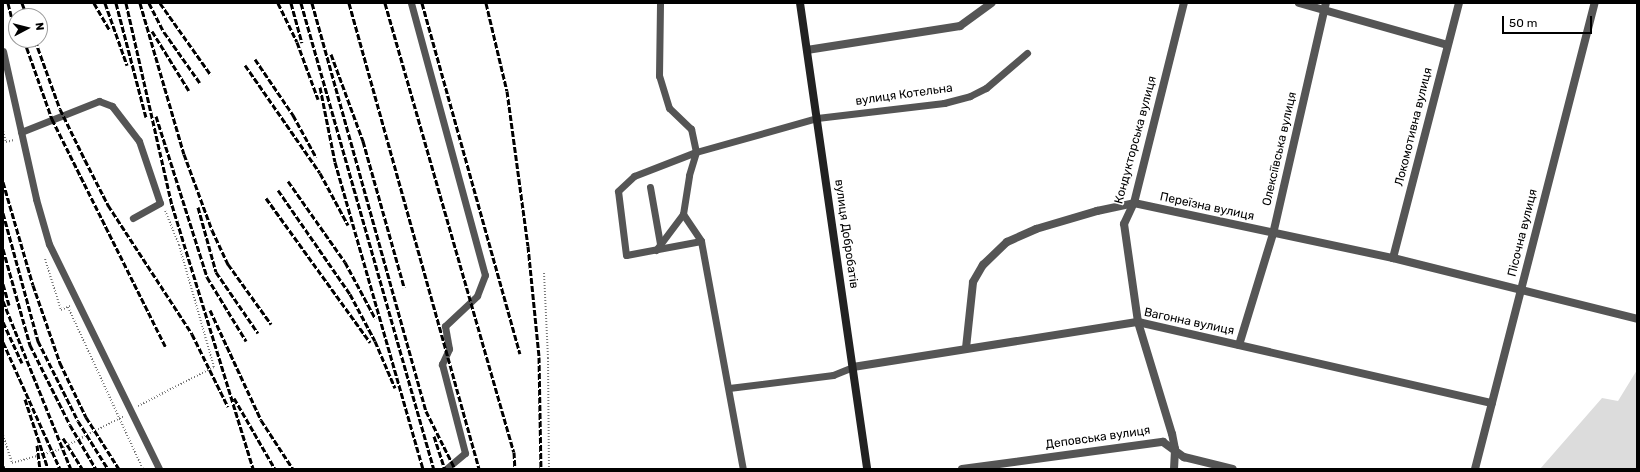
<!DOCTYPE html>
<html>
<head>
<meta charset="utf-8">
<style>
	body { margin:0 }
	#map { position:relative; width:1640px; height:472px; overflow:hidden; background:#fff; font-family:Rubik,sans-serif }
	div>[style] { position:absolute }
	.green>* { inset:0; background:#dcdcdc }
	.path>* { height:2px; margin-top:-1px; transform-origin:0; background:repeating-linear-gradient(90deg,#777 0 1px,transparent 0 3px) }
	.lane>* { height:7px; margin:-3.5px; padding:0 3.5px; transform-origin:3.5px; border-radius:3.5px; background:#555 }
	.street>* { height:8px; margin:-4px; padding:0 4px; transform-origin:4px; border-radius:4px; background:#555 }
	.secondary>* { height:8px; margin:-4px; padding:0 4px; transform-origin:4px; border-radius:4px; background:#222 }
	.rail>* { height:3px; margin-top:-1.5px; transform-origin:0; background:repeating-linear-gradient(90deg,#000 0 6px,transparent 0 8px) }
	span { translate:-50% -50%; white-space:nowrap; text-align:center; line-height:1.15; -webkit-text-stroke:3.5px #fff; paint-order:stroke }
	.street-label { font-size:12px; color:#000 }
	.frame { position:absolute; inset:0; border:4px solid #000; pointer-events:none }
	.north { position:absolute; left:8px; top:8px; width:40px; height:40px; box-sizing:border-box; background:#fff; border:1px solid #999; border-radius:50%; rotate:83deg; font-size:11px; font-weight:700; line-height:16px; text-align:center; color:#000 }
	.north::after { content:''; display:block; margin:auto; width:14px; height:18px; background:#000; clip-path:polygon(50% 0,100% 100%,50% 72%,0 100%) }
	.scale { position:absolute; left:1502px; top:16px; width:90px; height:18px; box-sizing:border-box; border:2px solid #000; border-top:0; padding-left:5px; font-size:12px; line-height:14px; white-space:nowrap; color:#000; -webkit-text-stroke:3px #fff; paint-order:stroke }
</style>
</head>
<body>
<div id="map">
	<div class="green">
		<i style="clip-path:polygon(1637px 370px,1637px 469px,1540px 469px,1602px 398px,1618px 401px)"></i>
	</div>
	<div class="path">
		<i style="left:3px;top:131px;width:11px;rotate:75deg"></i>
		<i style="left:6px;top:142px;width:8px;rotate:-14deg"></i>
		<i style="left:45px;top:259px;width:53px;rotate:72.6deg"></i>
		<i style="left:61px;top:310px;width:10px;rotate:-24deg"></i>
		<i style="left:544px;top:273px;width:85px;rotate:87.3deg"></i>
		<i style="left:548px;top:358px;width:111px;rotate:89.5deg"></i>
		<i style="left:68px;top:307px;width:179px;rotate:65.2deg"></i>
		<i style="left:138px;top:406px;width:85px;rotate:-27.2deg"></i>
		<i style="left:214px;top:367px;width:127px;rotate:-106deg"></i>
		<i style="left:179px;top:245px;width:37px;rotate:-112deg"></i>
		<i style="left:3px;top:435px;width:29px;rotate:72deg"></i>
		<i style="left:12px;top:463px;width:48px;rotate:-15.8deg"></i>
		<i style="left:58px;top:450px;width:74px;rotate:-27.3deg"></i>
	</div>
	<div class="lane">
		<i style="left:411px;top:3px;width:282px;rotate:74.8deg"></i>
		<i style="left:485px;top:275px;width:22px;rotate:111deg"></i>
		<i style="left:477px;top:296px;width:44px;rotate:136.8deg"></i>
		<i style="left:445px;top:326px;width:23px;rotate:80deg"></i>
		<i style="left:449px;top:349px;width:17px;rotate:115deg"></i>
		<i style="left:442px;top:364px;width:92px;rotate:75.5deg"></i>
		<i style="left:465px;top:453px;width:25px;rotate:140deg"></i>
		<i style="left:3px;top:51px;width:152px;rotate:77.4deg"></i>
		<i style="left:36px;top:199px;width:47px;rotate:73.9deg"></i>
		<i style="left:49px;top:244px;width:250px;rotate:63.9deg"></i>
		<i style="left:21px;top:132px;width:84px;rotate:-21.7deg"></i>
		<i style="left:99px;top:101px;width:14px;rotate:21deg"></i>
		<i style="left:112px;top:106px;width:44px;rotate:52.4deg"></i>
		<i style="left:139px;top:141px;width:65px;rotate:71.3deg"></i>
		<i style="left:160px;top:203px;width:31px;rotate:151deg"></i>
		<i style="left:650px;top:187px;width:58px;rotate:80deg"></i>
		<i style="left:683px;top:214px;width:32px;rotate:56deg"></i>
		<i style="left:701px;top:241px;width:232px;rotate:79.6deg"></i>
		<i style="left:701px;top:241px;width:76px;rotate:169.4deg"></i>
		<i style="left:626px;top:255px;width:64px;rotate:-97.1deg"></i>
		<i style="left:618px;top:191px;width:22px;rotate:-43deg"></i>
		<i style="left:634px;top:176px;width:66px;rotate:-21.2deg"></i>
		<i style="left:696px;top:152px;width:126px;rotate:-15.7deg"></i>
		<i style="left:817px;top:118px;width:128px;rotate:-6.7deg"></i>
		<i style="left:944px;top:103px;width:27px;rotate:-15deg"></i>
		<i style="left:970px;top:96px;width:18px;rotate:-27deg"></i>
		<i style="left:986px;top:88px;width:54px;rotate:-40.5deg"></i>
		<i style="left:656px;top:250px;width:45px;rotate:-53.1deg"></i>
		<i style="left:683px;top:214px;width:39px;rotate:-81deg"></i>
		<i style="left:689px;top:175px;width:24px;rotate:-73deg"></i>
		<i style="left:696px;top:152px;width:24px;rotate:-102deg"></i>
		<i style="left:691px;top:129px;width:30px;rotate:-136deg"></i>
		<i style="left:669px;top:108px;width:34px;rotate:-107deg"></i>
		<i style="left:659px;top:76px;width:73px;rotate:-89.2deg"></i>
		<i style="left:729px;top:388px;width:105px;rotate:-7.1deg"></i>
		<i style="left:833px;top:375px;width:22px;rotate:-22deg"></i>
	</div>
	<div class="street">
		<i style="left:1299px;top:3px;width:154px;rotate:15.8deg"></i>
		<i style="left:807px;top:50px;width:155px;rotate:-8.9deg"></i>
		<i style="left:960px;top:26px;width:39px;rotate:-36deg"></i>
		<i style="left:1393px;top:258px;width:263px;rotate:-75.5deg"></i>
		<i style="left:1239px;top:345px;width:116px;rotate:-73deg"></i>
		<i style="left:1273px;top:234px;width:237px;rotate:-77.1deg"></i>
		<i style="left:966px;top:348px;width:66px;rotate:-83.9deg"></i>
		<i style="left:973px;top:282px;width:20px;rotate:-60deg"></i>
		<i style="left:983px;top:265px;width:33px;rotate:-44deg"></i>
		<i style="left:1007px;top:242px;width:32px;rotate:-24deg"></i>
		<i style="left:1036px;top:229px;width:64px;rotate:-16.4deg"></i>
		<i style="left:1097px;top:211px;width:38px;rotate:-12deg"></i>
		<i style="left:1134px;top:203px;width:265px;rotate:12deg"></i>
		<i style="left:1393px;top:258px;width:252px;rotate:14deg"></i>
		<i style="left:853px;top:367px;width:289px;rotate:-9deg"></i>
		<i style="left:1138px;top:322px;width:363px;rotate:12.9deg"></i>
		<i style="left:962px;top:469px;width:203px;rotate:-7.7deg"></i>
		<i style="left:1163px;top:442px;width:26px;rotate:36deg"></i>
		<i style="left:1184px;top:457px;width:50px;rotate:13.8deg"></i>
		<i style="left:1174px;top:469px;width:20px;rotate:-87deg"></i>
		<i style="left:1175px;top:449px;width:15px;rotate:-101deg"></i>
		<i style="left:1172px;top:434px;width:117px;rotate:-106.9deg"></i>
		<i style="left:1138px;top:322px;width:99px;rotate:-98.1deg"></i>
		<i style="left:1124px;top:224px;width:23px;rotate:-65deg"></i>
		<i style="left:1134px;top:203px;width:206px;rotate:-76deg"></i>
		<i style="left:1475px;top:469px;width:481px;rotate:-75.6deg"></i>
	</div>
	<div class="secondary">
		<i style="left:800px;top:3px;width:471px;rotate:81.8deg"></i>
	</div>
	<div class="rail">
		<i style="left:8px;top:3px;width:33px;rotate:76deg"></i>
		<i style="left:22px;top:3px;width:14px;rotate:69deg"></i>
		<i style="left:94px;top:3px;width:32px;rotate:60deg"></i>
		<i style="left:105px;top:3px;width:66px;rotate:70.5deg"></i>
		<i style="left:116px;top:3px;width:118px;rotate:75.3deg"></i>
		<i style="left:126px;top:3px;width:207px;rotate:77.2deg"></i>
		<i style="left:172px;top:205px;width:276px;rotate:72.9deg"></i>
		<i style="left:140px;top:3px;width:157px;rotate:73.8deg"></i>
		<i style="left:184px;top:154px;width:81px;rotate:69.8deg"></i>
		<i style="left:212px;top:230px;width:38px;rotate:65deg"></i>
		<i style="left:228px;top:264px;width:74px;rotate:54.4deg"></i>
		<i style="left:149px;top:3px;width:33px;rotate:63deg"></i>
		<i style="left:164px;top:32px;width:62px;rotate:54.8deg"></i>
		<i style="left:160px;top:3px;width:88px;rotate:54.7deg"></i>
		<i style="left:278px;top:3px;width:43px;rotate:64deg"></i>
		<i style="left:297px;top:42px;width:61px;rotate:69.8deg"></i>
		<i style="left:291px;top:3px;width:41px;rotate:74.6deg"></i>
		<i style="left:301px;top:3px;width:485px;rotate:74.1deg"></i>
		<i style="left:312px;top:3px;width:424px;rotate:74.4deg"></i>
		<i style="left:426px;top:411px;width:65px;rotate:63.4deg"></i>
		<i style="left:349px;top:3px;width:484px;rotate:74.4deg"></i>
		<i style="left:385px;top:3px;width:467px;rotate:74deg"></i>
		<i style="left:514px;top:452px;width:17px;rotate:87deg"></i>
		<i style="left:422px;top:3px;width:364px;rotate:74.4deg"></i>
		<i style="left:486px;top:3px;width:90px;rotate:76.6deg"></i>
		<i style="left:507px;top:91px;width:156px;rotate:82.3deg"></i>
		<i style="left:528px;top:246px;width:112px;rotate:84.3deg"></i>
		<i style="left:539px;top:357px;width:112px;rotate:89deg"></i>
		<i style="left:152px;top:31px;width:70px;rotate:58.3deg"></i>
		<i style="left:24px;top:40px;width:84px;rotate:70.5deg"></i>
		<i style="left:52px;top:119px;width:254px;rotate:63.5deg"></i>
		<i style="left:35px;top:40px;width:73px;rotate:70.1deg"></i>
		<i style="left:60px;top:109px;width:57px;rotate:63.9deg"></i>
		<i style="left:85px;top:160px;width:51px;rotate:62.9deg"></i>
		<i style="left:108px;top:205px;width:154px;rotate:56.9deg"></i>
		<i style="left:192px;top:334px;width:81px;rotate:63.7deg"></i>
		<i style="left:331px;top:54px;width:93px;rotate:69.8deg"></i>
		<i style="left:363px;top:141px;width:152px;rotate:74.3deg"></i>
		<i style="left:255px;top:59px;width:68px;rotate:55.8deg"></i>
		<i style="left:293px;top:115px;width:48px;rotate:61.3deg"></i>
		<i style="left:245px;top:65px;width:131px;rotate:55.2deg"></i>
		<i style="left:320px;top:173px;width:59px;rotate:61.7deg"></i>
		<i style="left:320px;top:87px;width:76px;rotate:78.7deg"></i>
		<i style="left:335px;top:162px;width:319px;rotate:74deg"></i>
		<i style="left:156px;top:116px;width:169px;rotate:72.4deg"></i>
		<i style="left:207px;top:277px;width:75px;rotate:58.6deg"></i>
		<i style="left:288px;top:181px;width:99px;rotate:54.9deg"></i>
		<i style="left:345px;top:262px;width:64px;rotate:61.8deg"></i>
		<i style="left:3px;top:182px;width:107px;rotate:73.8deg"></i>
		<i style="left:33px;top:285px;width:83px;rotate:70.9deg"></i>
		<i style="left:60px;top:363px;width:60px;rotate:64.3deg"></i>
		<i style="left:86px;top:417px;width:62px;rotate:57.6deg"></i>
		<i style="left:278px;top:190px;width:126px;rotate:55.3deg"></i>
		<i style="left:350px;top:294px;width:53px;rotate:62deg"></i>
		<i style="left:375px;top:341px;width:51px;rotate:66.9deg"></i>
		<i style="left:266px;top:198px;width:178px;rotate:54.2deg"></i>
		<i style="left:198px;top:207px;width:67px;rotate:74.5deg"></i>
		<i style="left:216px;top:272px;width:74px;rotate:55.5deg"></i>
		<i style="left:3px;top:213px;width:133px;rotate:74.7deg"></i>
		<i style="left:38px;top:341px;width:89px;rotate:63.4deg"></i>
		<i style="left:78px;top:421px;width:57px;rotate:58deg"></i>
		<i style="left:3px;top:249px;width:100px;rotate:74.3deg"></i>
		<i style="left:30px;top:345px;width:89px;rotate:63.4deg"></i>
		<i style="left:70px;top:425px;width:51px;rotate:59.4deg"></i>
		<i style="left:3px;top:284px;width:22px;rotate:74deg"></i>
		<i style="left:3px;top:301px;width:181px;rotate:68deg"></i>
		<i style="left:210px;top:310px;width:121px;rotate:65.1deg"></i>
		<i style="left:261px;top:420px;width:59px;rotate:56.9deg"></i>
		<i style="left:3px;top:322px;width:45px;rotate:65.1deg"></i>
		<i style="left:3px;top:342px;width:139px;rotate:65.8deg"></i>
		<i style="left:234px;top:398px;width:82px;rotate:60deg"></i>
		<i style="left:25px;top:399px;width:74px;rotate:71.8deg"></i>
		<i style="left:434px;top:436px;width:35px;rotate:72deg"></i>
		<i style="left:63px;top:438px;width:36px;rotate:58deg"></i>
		<i style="left:37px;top:445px;width:24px;rotate:83deg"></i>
		<i style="left:3px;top:466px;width:3px;rotate:72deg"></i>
	</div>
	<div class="street-label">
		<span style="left:904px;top:95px;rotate:-8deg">вулиця Котельна</span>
		<span style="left:1414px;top:127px;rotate:-76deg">Локомотивна вулиця</span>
		<span style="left:1136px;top:140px;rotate:-75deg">Кондукторська вулиця</span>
		<span style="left:1280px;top:149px;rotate:-77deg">Олексіївська вулиця</span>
		<span style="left:1207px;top:207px;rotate:12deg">Переїзна вулиця</span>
		<span style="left:1523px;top:233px;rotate:-76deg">Пісочна вулиця</span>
		<span style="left:846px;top:234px;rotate:82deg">вулиця Добробатів</span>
		<span style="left:1189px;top:322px;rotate:12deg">Вагонна вулиця</span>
		<span style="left:1098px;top:438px;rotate:-8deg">Деповська вулиця</span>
	</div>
	<div class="frame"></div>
	<div class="north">N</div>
	<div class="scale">50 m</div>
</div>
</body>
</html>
